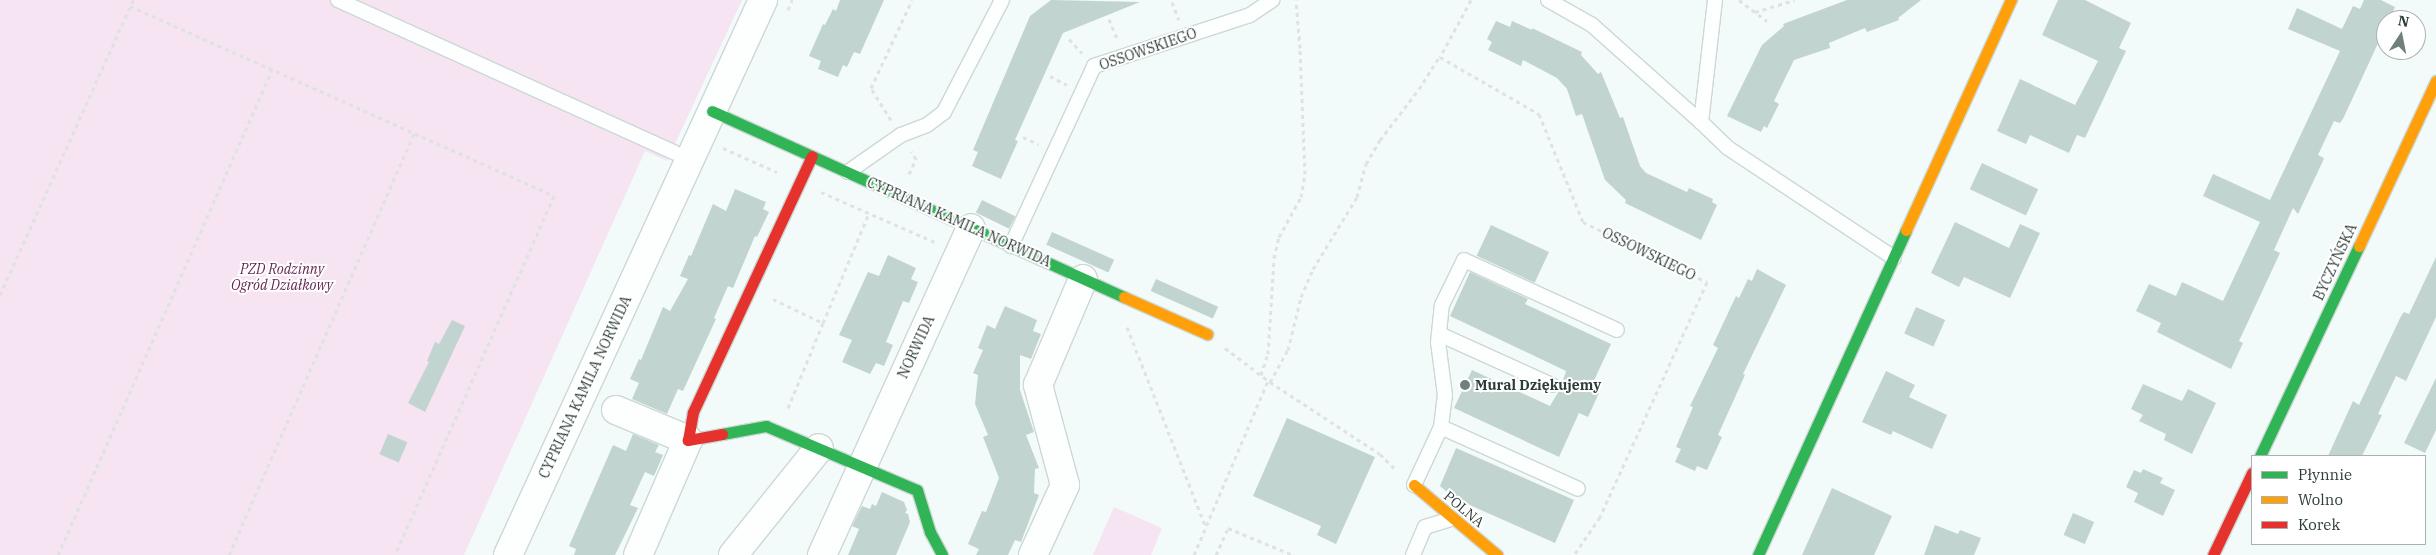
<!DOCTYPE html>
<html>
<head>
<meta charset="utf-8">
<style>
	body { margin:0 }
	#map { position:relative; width:2436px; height:555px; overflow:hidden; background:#f2fbf9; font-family:"IBM Plex Serif",serif }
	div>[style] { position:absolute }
	.green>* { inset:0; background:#f6e4f2 }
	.building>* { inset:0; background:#c2d4d0; transform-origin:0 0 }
	.path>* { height:3px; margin-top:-1.5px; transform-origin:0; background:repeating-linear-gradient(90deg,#dee2e1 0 4px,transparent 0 8px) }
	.roads { filter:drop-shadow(1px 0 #ccd8d5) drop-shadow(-1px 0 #ccd8d5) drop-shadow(0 1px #ccd8d5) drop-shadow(0 -1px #ccd8d5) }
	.lane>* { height:14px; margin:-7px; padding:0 7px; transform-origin:7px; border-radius:7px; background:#fdfefe }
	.street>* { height:28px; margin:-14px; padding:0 14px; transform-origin:14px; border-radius:14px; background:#fdfefe }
	.fast>* { height:11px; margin:-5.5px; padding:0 5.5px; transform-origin:5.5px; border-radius:5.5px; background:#30b455 }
	.slow>* { height:11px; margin:-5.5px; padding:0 5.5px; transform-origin:5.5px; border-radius:5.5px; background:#ff9f0a }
	.jam>* { height:11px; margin:-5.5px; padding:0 5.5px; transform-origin:5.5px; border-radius:5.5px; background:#e5322d }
	.dots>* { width:14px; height:14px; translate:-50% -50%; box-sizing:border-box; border:2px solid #fff; border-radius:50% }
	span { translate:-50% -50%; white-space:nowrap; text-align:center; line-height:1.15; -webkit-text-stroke:4px #fff; paint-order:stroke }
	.street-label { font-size:14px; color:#2c3d38 }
	.park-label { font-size:14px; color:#652755; font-style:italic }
	.poi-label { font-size:14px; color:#2c3d38; font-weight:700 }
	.left { translate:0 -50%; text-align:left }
	.legend { position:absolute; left:2251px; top:455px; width:175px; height:90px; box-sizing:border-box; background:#fff; border:1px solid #abb1af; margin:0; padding:6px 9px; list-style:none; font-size:15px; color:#2c3d38 }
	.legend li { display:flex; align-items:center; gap:10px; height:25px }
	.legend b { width:25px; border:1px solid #abb1af }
	.north { position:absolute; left:2376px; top:10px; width:50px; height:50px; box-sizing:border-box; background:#fff; border:1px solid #abb1af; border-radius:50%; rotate:11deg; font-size:14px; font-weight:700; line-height:20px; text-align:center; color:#2c3d38 }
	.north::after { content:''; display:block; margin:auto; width:18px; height:22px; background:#71807c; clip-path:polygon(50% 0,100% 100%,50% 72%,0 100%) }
</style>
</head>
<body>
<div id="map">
	<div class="green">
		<i style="clip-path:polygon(0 0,742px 0,667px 161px,645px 151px,464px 555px,0 555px)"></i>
		<i style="clip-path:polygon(1114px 507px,1162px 528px,1151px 555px,1093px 555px)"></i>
	</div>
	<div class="building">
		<i style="clip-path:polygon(840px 0,884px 0,860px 54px,854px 52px,847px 67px,843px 65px,838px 77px,818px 69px,821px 61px,809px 56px,823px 24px,825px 25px,833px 9px,836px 11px)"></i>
		<i style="clip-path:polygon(1051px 0,1140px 2px,1063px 33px,1015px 140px,1018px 141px,1001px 179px,972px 166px,978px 152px,973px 150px,1030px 16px)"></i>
		<i style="clip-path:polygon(1847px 0,1921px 0,1898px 18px,1899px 20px,1867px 32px,1865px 28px,1829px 43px,1830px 48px,1794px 60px,1774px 101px,1779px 104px,1767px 128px,1764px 126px,1761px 132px,1727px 116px,1762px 45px,1784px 26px,1783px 24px)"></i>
		<i style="clip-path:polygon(2058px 0,2085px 0,2131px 23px,2119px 48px,2126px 51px,2085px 138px,2077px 135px,2069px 153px,2030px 135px,2026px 144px,1997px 131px,2020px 79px,2075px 105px,2098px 61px,2042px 35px)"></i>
		<i style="clip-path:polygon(2364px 0,2381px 0,2395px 7px,2389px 20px,2386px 20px,2386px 26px,2343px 119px,2340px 123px,2334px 121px,2318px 155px,2324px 158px,2322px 163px,2298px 214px,2293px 208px,2274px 250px,2280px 253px,2239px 341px,2243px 343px,2231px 369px,2157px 332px,2161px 323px,2136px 311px,2149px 284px,2176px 296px,2182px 282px,2223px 301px,2260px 222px,2203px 196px,2213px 174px,2270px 200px,2340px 51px,2288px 29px,2297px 8px,2342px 29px,2353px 6px,2360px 9px)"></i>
		<i style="clip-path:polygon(1496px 21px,1510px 27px,1512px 21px,1532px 30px,1532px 28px,1582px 52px,1581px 55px,1598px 74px,1601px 72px,1620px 118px,1623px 117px,1640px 166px,1646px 173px,1687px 192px,1689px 188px,1713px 199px,1712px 202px,1717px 205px,1701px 240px,1625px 203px,1626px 200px,1605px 180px,1582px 114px,1576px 116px,1567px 89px,1557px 78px,1523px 60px,1521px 66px,1488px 50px,1492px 42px,1487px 39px)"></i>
		<i style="left:1982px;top:163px;width:62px;height:29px;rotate:25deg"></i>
		<i style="clip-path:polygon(735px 189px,766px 202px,763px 209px,769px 212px,757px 237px,755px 236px,733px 288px,728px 286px,714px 318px,716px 319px,683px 391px,678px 389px,667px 414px,632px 399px,639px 383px,630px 379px,639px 359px,641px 360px,663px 307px,670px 311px,688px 279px,680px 276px,689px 255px,691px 256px,713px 204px,726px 211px)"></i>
		<i style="left:982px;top:200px;width:37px;height:14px;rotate:26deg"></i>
		<i style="clip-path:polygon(1955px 222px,2009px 248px,2020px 224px,2040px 233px,2010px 298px,1964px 277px,1959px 287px,1931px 273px)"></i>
		<i style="left:1491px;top:225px;width:64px;height:34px;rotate:25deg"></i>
		<i style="left:1052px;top:232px;width:68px;height:14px;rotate:24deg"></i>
		<i style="clip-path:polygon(888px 255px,916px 268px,911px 279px,918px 282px,909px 303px,903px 301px,886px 342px,893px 345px,884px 366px,876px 363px,870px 374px,842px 362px,852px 340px,839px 335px,868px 272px,879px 276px)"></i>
		<i style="clip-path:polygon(2436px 257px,2436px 317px,2406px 381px,2396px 376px,2378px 414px,2382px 415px,2362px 456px,2328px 456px,2353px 401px,2359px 405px,2401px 316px,2404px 312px,2409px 314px)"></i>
		<i style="clip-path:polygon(1757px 269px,1786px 285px,1743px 374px,1745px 375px,1718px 435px,1722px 437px,1707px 470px,1697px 466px,1695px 471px,1675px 462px,1681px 449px,1676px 447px,1693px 407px,1690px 406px,1718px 348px,1713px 345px,1736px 296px,1739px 298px,1748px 279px,1752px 281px)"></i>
		<i style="clip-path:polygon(1470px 272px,1528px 299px,1525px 304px,1611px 344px,1590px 389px,1599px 393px,1588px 417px,1579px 413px,1559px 457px,1454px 408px,1472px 370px,1550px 406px,1560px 389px,1566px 371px,1450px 316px)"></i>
		<i style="left:1156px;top:279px;width:68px;height:13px;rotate:24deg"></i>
		<i style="clip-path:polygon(1005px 306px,1037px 320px,1033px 331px,1041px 334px,1031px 359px,1020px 355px,1020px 390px,1034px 432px,1026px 435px,1039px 468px,1035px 469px,1034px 493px,1039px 495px,1021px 542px,1015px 540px,1008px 555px,976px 555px,979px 549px,968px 544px,982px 511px,986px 512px,999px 478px,983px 437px,988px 435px,975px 404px,978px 375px,973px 373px,983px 350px,978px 348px,987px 325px,995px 329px)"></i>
		<i style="left:1916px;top:307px;width:32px;height:29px;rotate:24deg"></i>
		<i style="clip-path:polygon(452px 320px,465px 326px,425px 412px,408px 403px,429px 362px,427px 361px,435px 342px,439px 344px)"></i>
		<i style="clip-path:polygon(1886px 371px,1915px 385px,1909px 397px,1947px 415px,1932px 449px,1893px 431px,1891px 435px,1862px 422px)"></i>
		<i style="clip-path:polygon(2436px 378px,2436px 430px,2425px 453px,2404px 443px)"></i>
		<i style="clip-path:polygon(2143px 384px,2182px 401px,2188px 389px,2216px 403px,2192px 454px,2164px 440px,2166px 434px,2139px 421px,2143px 415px,2131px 409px)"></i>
		<i style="clip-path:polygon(1287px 418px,1375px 457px,1336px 544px,1317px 535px,1321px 526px,1253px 496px)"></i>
		<i style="left:388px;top:434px;width:21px;height:22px;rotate:23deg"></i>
		<i style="clip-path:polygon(633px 434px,659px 445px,655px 452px,663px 455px,654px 476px,645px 472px,630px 505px,638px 508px,615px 555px,574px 555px,576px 549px,569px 546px,613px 445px,626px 451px)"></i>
		<i style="clip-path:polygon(1456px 448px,1574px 500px,1555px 543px,1454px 498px,1440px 486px)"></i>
		<i style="clip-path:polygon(2143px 469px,2163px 478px,2160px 483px,2175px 490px,2163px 516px,2134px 502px,2138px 493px,2126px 487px,2134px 470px,2141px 473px)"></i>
		<i style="clip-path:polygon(1832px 488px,1892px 516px,1874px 555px,1802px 555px)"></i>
		<i style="clip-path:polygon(882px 492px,904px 502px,907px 510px,905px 513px,908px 514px,910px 522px,896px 555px,848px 555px,859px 529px,852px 526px,862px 506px,870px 509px,872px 504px,876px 506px)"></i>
		<i style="left:2073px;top:513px;width:23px;height:24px;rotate:23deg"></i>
		<i style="clip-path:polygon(1935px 525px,1958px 534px,1960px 530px,1981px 538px,1974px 555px,1924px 555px)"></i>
	</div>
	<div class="path">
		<i style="left:1471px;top:0;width:65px;rotate:118.5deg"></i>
		<i style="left:1440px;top:57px;width:114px;rotate:29.9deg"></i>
		<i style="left:1539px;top:114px;width:117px;rotate:67.8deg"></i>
		<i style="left:1583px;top:222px;width:138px;rotate:25.8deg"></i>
		<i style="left:1707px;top:282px;width:258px;rotate:114.5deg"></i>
		<i style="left:1600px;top:517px;width:46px;rotate:124.4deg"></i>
		<i style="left:1739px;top:0;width:35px;rotate:37deg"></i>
		<i style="left:1172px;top:2px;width:19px;rotate:69deg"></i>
		<i style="left:130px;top:6px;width:465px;rotate:24.1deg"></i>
		<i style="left:554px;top:196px;width:393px;rotate:113.9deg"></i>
		<i style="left:788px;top:10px;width:11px;rotate:-68deg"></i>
		<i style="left:1755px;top:12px;width:41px;rotate:-17.1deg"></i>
		<i style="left:1109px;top:19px;width:22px;rotate:68deg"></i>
		<i style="left:1069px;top:39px;width:19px;rotate:47deg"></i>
		<i style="left:1050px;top:76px;width:19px;rotate:28deg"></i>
		<i style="left:891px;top:120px;width:38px;rotate:-122deg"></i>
		<i style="left:871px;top:88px;width:97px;rotate:-65deg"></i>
		<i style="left:1023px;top:137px;width:17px;rotate:25deg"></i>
		<i style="left:723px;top:148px;width:59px;rotate:24deg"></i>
		<i style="left:909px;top:174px;width:17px;rotate:-65deg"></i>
		<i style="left:916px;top:159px;width:9px;rotate:-122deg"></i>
		<i style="left:821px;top:192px;width:127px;rotate:23.7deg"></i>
		<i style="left:0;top:295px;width:324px;rotate:-65.7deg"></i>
		<i style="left:773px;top:299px;width:55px;rotate:25.6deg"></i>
		<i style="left:823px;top:323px;width:92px;rotate:112.4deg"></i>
		<i style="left:823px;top:323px;width:119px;rotate:-67.3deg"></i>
		<i style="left:1127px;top:327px;width:216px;rotate:68.5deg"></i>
		<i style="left:1225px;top:348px;width:56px;rotate:37.1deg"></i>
		<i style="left:1270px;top:382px;width:131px;rotate:33.2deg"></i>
		<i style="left:1380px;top:454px;width:21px;rotate:45deg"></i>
		<i style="left:1261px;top:375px;width:22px;rotate:-72deg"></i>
		<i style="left:1268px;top:354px;width:96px;rotate:-86.4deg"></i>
		<i style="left:1274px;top:258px;width:22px;rotate:-77deg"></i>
		<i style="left:1279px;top:237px;width:46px;rotate:-61.2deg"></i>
		<i style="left:1301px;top:197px;width:23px;rotate:-80deg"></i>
		<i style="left:1305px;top:174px;width:126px;rotate:-92.3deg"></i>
		<i style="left:1300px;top:48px;width:48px;rotate:-94.8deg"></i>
		<i style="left:1270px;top:382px;width:37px;rotate:-61deg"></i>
		<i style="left:1288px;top:350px;width:55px;rotate:-76.2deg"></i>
		<i style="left:1301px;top:297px;width:30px;rotate:-67deg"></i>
		<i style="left:1313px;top:269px;width:84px;rotate:-58.6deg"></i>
		<i style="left:1357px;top:197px;width:34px;rotate:-75deg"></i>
		<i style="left:1366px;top:164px;width:28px;rotate:-60deg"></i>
		<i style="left:1380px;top:140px;width:64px;rotate:-52.6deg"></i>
		<i style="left:1419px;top:89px;width:39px;rotate:-58deg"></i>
		<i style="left:58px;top:555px;width:530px;rotate:-66.19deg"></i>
		<i style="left:229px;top:555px;width:461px;rotate:-66.3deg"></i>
		<i style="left:1194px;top:555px;width:189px;rotate:-67deg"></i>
		<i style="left:1216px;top:555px;width:30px;rotate:-66deg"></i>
		<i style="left:1228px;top:528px;width:70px;rotate:22.6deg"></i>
	</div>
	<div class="roads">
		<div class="lane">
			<i style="left:338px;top:0;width:370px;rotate:24.4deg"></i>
			<i style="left:1548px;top:0;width:51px;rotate:29.6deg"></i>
			<i style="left:1592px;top:25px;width:146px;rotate:41.7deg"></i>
			<i style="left:1715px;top:0;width:123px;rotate:96.5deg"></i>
			<i style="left:1701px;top:122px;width:37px;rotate:44deg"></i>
			<i style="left:1728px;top:148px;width:199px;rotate:33.5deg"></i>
			<i style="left:848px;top:172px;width:65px;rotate:-34.9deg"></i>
			<i style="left:901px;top:135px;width:28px;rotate:-21deg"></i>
			<i style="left:927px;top:125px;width:21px;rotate:-37deg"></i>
			<i style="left:944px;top:112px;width:126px;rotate:-62.6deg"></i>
			<i style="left:1011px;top:246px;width:198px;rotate:-65.2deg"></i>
			<i style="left:1094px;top:66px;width:164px;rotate:-18.1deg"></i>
			<i style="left:1250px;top:15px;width:27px;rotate:-34deg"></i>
			<i style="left:1439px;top:334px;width:124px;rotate:24.3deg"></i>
			<i style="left:1441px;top:427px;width:150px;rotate:24.3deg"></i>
			<i style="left:1414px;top:485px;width:64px;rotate:-65deg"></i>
			<i style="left:1441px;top:427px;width:32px;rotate:-83deg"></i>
			<i style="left:1445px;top:395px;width:53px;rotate:-97.5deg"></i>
			<i style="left:1438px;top:342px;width:37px;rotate:-84deg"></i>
			<i style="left:1442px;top:305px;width:50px;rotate:-63.9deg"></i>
			<i style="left:1464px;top:260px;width:168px;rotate:24.6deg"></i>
			<i style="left:1413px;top:555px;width:30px;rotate:-67deg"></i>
			<i style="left:1425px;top:527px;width:27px;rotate:-17deg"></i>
		</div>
		<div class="street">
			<i style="left:616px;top:410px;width:78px;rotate:22.6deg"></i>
			<i style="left:688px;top:440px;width:125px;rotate:113.5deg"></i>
			<i style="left:508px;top:555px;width:611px;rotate:-65.32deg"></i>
			<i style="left:733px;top:555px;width:137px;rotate:-51.2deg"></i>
			<i style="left:822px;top:555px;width:359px;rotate:-65.5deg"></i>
			<i style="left:1033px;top:555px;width:77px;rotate:-65.4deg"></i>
			<i style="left:1065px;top:485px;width:104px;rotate:-105.1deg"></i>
			<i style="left:1038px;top:385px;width:115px;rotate:-67deg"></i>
		</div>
		<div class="fast">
			<i style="left:712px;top:111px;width:452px;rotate:24.3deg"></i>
			<i style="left:722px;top:434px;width:45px;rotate:-10.3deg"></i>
			<i style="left:766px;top:426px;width:164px;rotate:23deg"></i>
			<i style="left:917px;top:490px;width:44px;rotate:72.8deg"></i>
			<i style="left:930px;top:532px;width:26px;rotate:62deg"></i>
			<i style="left:2260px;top:456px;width:232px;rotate:-64.8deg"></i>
			<i style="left:1758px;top:555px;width:357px;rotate:-65.5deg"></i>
		</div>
		<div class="slow">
			<i style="left:1906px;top:230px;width:253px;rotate:-65.5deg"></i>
			<i style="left:2359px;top:246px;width:182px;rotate:-65deg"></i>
			<i style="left:1124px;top:297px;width:91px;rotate:24deg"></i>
			<i style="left:1414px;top:485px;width:109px;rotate:40.1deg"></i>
		</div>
		<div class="jam">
			<i style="left:722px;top:434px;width:35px;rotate:170deg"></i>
			<i style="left:688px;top:440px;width:28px;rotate:-80deg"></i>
			<i style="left:693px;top:412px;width:282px;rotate:-65.1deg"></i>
			<i style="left:2213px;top:555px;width:91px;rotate:-64.6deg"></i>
		</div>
	</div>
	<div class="dots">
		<i style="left:1465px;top:385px;background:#71807c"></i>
	</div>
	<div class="street-label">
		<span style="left:1148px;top:49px;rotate:-19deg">OSSOWSKIEGO</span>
		<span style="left:959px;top:222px;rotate:24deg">CYPRIANA KAMILA NORWIDA</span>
		<span style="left:1649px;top:254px;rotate:26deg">OSSOWSKIEGO</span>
		<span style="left:2335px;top:262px;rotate:-65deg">BYCZYŃSKA</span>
		<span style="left:916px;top:347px;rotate:-65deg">NORWIDA</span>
		<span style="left:585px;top:387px;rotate:-65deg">CYPRIANA KAMILA NORWIDA</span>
		<span style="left:1464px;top:509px;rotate:40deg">POLNA</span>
	</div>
	<div class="park-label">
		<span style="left:282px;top:277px">PZD Rodzinny<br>Ogród Działkowy</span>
	</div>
	<div class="poi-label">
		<span class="left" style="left:1475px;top:385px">Mural Dziękujemy</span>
	</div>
	<ul class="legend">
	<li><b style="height:6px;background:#30b455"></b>Płynnie</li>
	<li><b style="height:6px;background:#ff9f0a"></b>Wolno</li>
	<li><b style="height:6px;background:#e5322d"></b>Korek</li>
	</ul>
	<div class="north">N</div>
</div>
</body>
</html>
